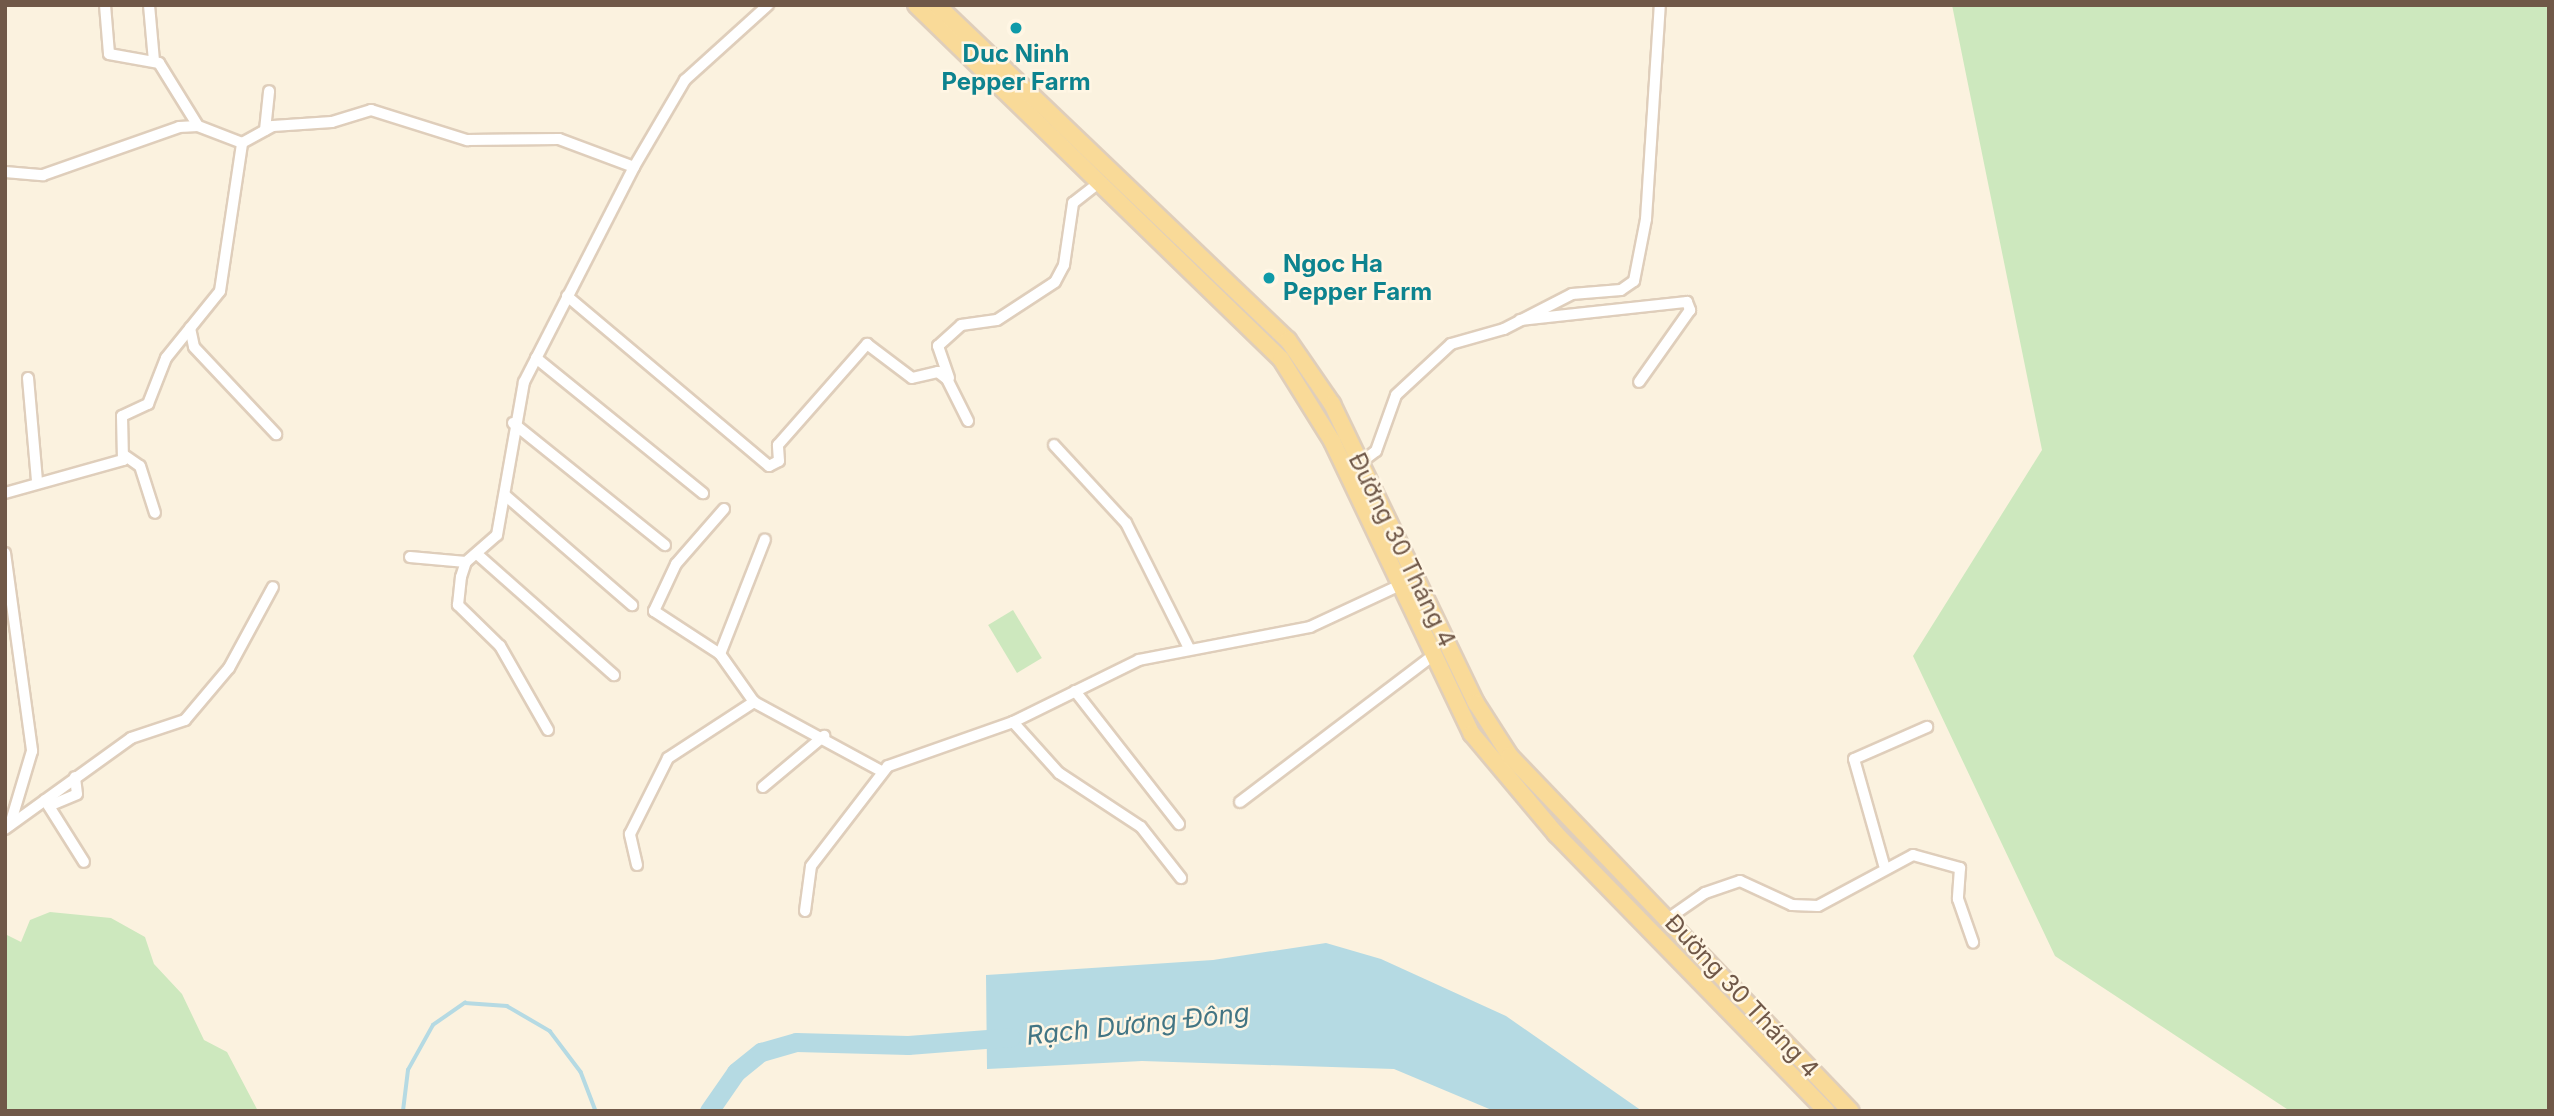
<!DOCTYPE html>
<html>
<head>
<meta charset="utf-8">
<style>
	body { margin:0 }
	#map { position:relative; width:2554px; height:1116px; overflow:hidden; background:#fbf2df; font-family:Inter,sans-serif }
	div>[style] { position:absolute }
	.green>* { inset:0; background:#cde8be; transform-origin:0 0 }
	.water>* { inset:0; background:#b5dae3 }
	.stream>* { height:3.5px; margin:-1.75px; padding:0 1.75px; transform-origin:1.75px; border-radius:1.75px; background:#b5dae3 }
	.river>* { height:19px; margin:-9.5px; padding:0 9.5px; transform-origin:9.5px; border-radius:9.5px; background:#b5dae3 }
	.roads { filter:drop-shadow(2px 0 #dfcebb) drop-shadow(-2px 0 #dfcebb) drop-shadow(0 2px #dfcebb) drop-shadow(0 -2px #dfcebb) }
	.minor>* { height:10px; margin:-5px; padding:0 5px; transform-origin:5px; border-radius:5px; background:#fff }
	.primary>* { height:16px; margin:-8px; padding:0 8px; transform-origin:8px; border-radius:8px; background:#f9da98 }
	.dots>* { width:19px; height:19px; translate:-50% -50%; box-sizing:border-box; border:4px solid #fff6e4; border-radius:50% }
	span { translate:-50% -50%; white-space:nowrap; text-align:center; line-height:1.15; -webkit-text-stroke:5px #fff6e4; paint-order:stroke }
	.culture-label { font-size:24px; color:#0d838f; font-weight:700 }
	.left { translate:0 -50%; text-align:left }
	.street-label { font-size:24px; color:#705848 }
	.water-label { font-size:26px; color:#427584; font-style:italic }
	.frame { position:absolute; inset:0; border:7px solid #705848; pointer-events:none }
</style>
</head>
<body>
<div id="map">
	<div class="green">
		<i style="clip-path:polygon(1952px 5px,2549px 5px,2549px 1111px,2290px 1111px,2055px 956px,1913px 656px,2042px 450px)"></i>
		<i style="left:1013px;top:610px;width:56px;height:29px;rotate:59deg"></i>
		<i style="clip-path:polygon(50px 912px,111px 918px,145px 937px,154px 964px,182px 994px,204px 1040px,227px 1052px,258px 1111px,5px 1111px,5px 934px,21px 942px,30px 920px)"></i>
	</div>
	<div class="water">
		<i style="clip-path:polygon(1326px 943px,1381px 959px,1506px 1016px,1642px 1111px,1494px 1111px,1394px 1069px,1142px 1061px,987px 1069px,986px 975px,1213px 960px)"></i>
	</div>
	<div class="stream">
		<i style="left:403px;top:1111px;width:41px;rotate:-83deg"></i>
		<i style="left:408px;top:1070px;width:51px;rotate:-60.9deg"></i>
		<i style="left:433px;top:1025px;width:39px;rotate:-35deg"></i>
		<i style="left:465px;top:1003px;width:42px;rotate:4.1deg"></i>
		<i style="left:507px;top:1006px;width:50px;rotate:30.2deg"></i>
		<i style="left:550px;top:1031px;width:51px;rotate:52.9deg"></i>
		<i style="left:581px;top:1072px;width:42px;rotate:69deg"></i>
	</div>
	<div class="river">
		<i style="left:709px;top:1111px;width:47px;rotate:-55.3deg"></i>
		<i style="left:736px;top:1072px;width:32px;rotate:-39deg"></i>
		<i style="left:761px;top:1052px;width:36px;rotate:-16deg"></i>
		<i style="left:796px;top:1042px;width:112px;rotate:1.5deg"></i>
		<i style="left:908px;top:1045px;width:103px;rotate:-4.4deg"></i>
	</div>
	<div class="roads">
		<div class="minor">
			<i style="left:105px;top:5px;width:49px;rotate:85.3deg"></i>
			<i style="left:109px;top:54px;width:51px;rotate:10.2deg"></i>
			<i style="left:159px;top:63px;width:74px;rotate:58.2deg"></i>
			<i style="left:149px;top:5px;width:56px;rotate:84.9deg"></i>
			<i style="left:265px;top:130px;width:39px;rotate:-84deg"></i>
			<i style="left:5px;top:172px;width:38px;rotate:5deg"></i>
			<i style="left:43px;top:175px;width:144px;rotate:-19.4deg"></i>
			<i style="left:179px;top:127px;width:19px;rotate:-3deg"></i>
			<i style="left:198px;top:126px;width:47px;rotate:21.1deg"></i>
			<i style="left:242px;top:143px;width:35px;rotate:-29deg"></i>
			<i style="left:273px;top:126px;width:59px;rotate:-3.9deg"></i>
			<i style="left:332px;top:122px;width:41px;rotate:-17.1deg"></i>
			<i style="left:371px;top:110px;width:101px;rotate:17.4deg"></i>
			<i style="left:467px;top:140px;width:92px;rotate:-0.6deg"></i>
			<i style="left:559px;top:139px;width:80px;rotate:20.5deg"></i>
			<i style="left:567px;top:296px;width:264px;rotate:40.1deg"></i>
			<i style="left:769px;top:466px;width:11px;rotate:-27deg"></i>
			<i style="left:779px;top:461px;width:16px;rotate:-94deg"></i>
			<i style="left:778px;top:445px;width:135px;rotate:-48.6deg"></i>
			<i style="left:867px;top:344px;width:56px;rotate:37.1deg"></i>
			<i style="left:912px;top:378px;width:27px;rotate:-13deg"></i>
			<i style="left:938px;top:372px;width:11px;rotate:38deg"></i>
			<i style="left:947px;top:379px;width:47px;rotate:63.4deg"></i>
			<i style="left:1520px;top:320px;width:168px;rotate:-6.2deg"></i>
			<i style="left:1687px;top:302px;width:9px;rotate:69deg"></i>
			<i style="left:1690px;top:310px;width:88px;rotate:125.3deg"></i>
			<i style="left:190px;top:328px;width:19px;rotate:78deg"></i>
			<i style="left:194px;top:347px;width:120px;rotate:46.7deg"></i>
			<i style="left:536px;top:358px;width:215px;rotate:39deg"></i>
			<i style="left:28px;top:378px;width:102px;rotate:85deg"></i>
			<i style="left:949px;top:378px;width:34px;rotate:-109deg"></i>
			<i style="left:938px;top:346px;width:31px;rotate:-42deg"></i>
			<i style="left:961px;top:325px;width:36px;rotate:-8deg"></i>
			<i style="left:997px;top:320px;width:69px;rotate:-33.2deg"></i>
			<i style="left:1055px;top:282px;width:19px;rotate:-62deg"></i>
			<i style="left:1064px;top:265px;width:63px;rotate:-81.7deg"></i>
			<i style="left:1073px;top:203px;width:34px;rotate:-38deg"></i>
			<i style="left:513px;top:423px;width:195px;rotate:38.8deg"></i>
			<i style="left:1054px;top:445px;width:106px;rotate:47.3deg"></i>
			<i style="left:1126px;top:523px;width:140px;rotate:63.3deg"></i>
			<i style="left:124px;top:455px;width:19px;rotate:35deg"></i>
			<i style="left:140px;top:466px;width:49px;rotate:72.3deg"></i>
			<i style="left:1360px;top:463px;width:20px;rotate:-37deg"></i>
			<i style="left:1376px;top:451px;width:59px;rotate:-70.3deg"></i>
			<i style="left:1396px;top:395px;width:75px;rotate:-42.8deg"></i>
			<i style="left:1451px;top:344px;width:55px;rotate:-15.8deg"></i>
			<i style="left:1504px;top:329px;width:76px;rotate:-27.2deg"></i>
			<i style="left:1572px;top:294px;width:49px;rotate:-4.7deg"></i>
			<i style="left:1621px;top:290px;width:16px;rotate:-35deg"></i>
			<i style="left:1634px;top:281px;width:63px;rotate:-79deg"></i>
			<i style="left:1646px;top:219px;width:214px;rotate:-86.3deg"></i>
			<i style="left:5px;top:493px;width:123px;rotate:-15.6deg"></i>
			<i style="left:123px;top:460px;width:44px;rotate:-91.3deg"></i>
			<i style="left:122px;top:416px;width:29px;rotate:-25deg"></i>
			<i style="left:148px;top:404px;width:49px;rotate:-68.6deg"></i>
			<i style="left:166px;top:358px;width:86px;rotate:-51.1deg"></i>
			<i style="left:220px;top:291px;width:150px;rotate:-81.5deg"></i>
			<i style="left:506px;top:496px;width:167px;rotate:40.9deg"></i>
			<i style="left:724px;top:509px;width:73px;rotate:131.1deg"></i>
			<i style="left:676px;top:564px;width:52px;rotate:115.1deg"></i>
			<i style="left:654px;top:611px;width:79px;rotate:33.1deg"></i>
			<i style="left:720px;top:654px;width:59px;rotate:54.7deg"></i>
			<i style="left:754px;top:702px;width:145px;rotate:28.5deg"></i>
			<i style="left:5px;top:553px;width:200px;rotate:82.2deg"></i>
			<i style="left:32px;top:751px;width:77px;rotate:106.6deg"></i>
			<i style="left:477px;top:554px;width:183px;rotate:41.5deg"></i>
			<i style="left:410px;top:557px;width:56px;rotate:5.1deg"></i>
			<i style="left:720px;top:654px;width:123px;rotate:-68.6deg"></i>
			<i style="left:1075px;top:691px;width:169px;rotate:52deg"></i>
			<i style="left:1013px;top:722px;width:69px;rotate:48deg"></i>
			<i style="left:1059px;top:773px;width:98px;rotate:33.4deg"></i>
			<i style="left:1141px;top:827px;width:65px;rotate:51.9deg"></i>
			<i style="left:548px;top:730px;width:97px;rotate:-119.7deg"></i>
			<i style="left:500px;top:646px;width:59px;rotate:-135.7deg"></i>
			<i style="left:458px;top:605px;width:28px;rotate:-84deg"></i>
			<i style="left:461px;top:577px;width:16px;rotate:-72deg"></i>
			<i style="left:466px;top:562px;width:41px;rotate:-41.1deg"></i>
			<i style="left:497px;top:535px;width:155px;rotate:-80deg"></i>
			<i style="left:524px;top:382px;width:242px;rotate:-62.9deg"></i>
			<i style="left:634px;top:167px;width:101px;rotate:-59.6deg"></i>
			<i style="left:685px;top:80px;width:112px;rotate:-42.1deg"></i>
			<i style="left:763px;top:787px;width:80px;rotate:-39.9deg"></i>
			<i style="left:45px;top:800px;width:73px;rotate:57.8deg"></i>
			<i style="left:1240px;top:802px;width:243px;rotate:-37.2deg"></i>
			<i style="left:49px;top:806px;width:30px;rotate:-23deg"></i>
			<i style="left:77px;top:794px;width:17px;rotate:-97deg"></i>
			<i style="left:5px;top:829px;width:155px;rotate:-35.8deg"></i>
			<i style="left:131px;top:738px;width:57px;rotate:-18.4deg"></i>
			<i style="left:185px;top:720px;width:68px;rotate:-49.8deg"></i>
			<i style="left:229px;top:668px;width:92px;rotate:-61.5deg"></i>
			<i style="left:637px;top:865px;width:32px;rotate:-103deg"></i>
			<i style="left:630px;top:834px;width:85px;rotate:-63.4deg"></i>
			<i style="left:668px;top:758px;width:103px;rotate:-33.1deg"></i>
			<i style="left:1884px;top:865px;width:110px;rotate:-105.8deg"></i>
			<i style="left:1854px;top:759px;width:80px;rotate:-23.7deg"></i>
			<i style="left:805px;top:911px;width:45px;rotate:-82.4deg"></i>
			<i style="left:811px;top:866px;width:126px;rotate:-52.4deg"></i>
			<i style="left:888px;top:766px;width:133px;rotate:-19.4deg"></i>
			<i style="left:1013px;top:722px;width:140px;rotate:-26.2deg"></i>
			<i style="left:1139px;top:660px;width:174px;rotate:-10.9deg"></i>
			<i style="left:1310px;top:627px;width:99px;rotate:-25deg"></i>
			<i style="left:1669px;top:918px;width:44px;rotate:-34.8deg"></i>
			<i style="left:1705px;top:893px;width:37px;rotate:-19deg"></i>
			<i style="left:1740px;top:881px;width:57px;rotate:24.8deg"></i>
			<i style="left:1792px;top:905px;width:26px;rotate:2deg"></i>
			<i style="left:1818px;top:906px;width:108px;rotate:-28.2deg"></i>
			<i style="left:1913px;top:855px;width:49px;rotate:15.5deg"></i>
			<i style="left:1960px;top:868px;width:31px;rotate:94deg"></i>
			<i style="left:1958px;top:899px;width:46px;rotate:70.8deg"></i>
		</div>
		<div class="primary">
			<i style="left:916px;top:5px;width:508px;rotate:44.12deg"></i>
			<i style="left:1281px;top:359px;width:97px;rotate:58.1deg"></i>
			<i style="left:1332px;top:441px;width:325px;rotate:64.5deg"></i>
			<i style="left:1472px;top:734px;width:131px;rotate:50deg"></i>
			<i style="left:1556px;top:834px;width:387px;rotate:45.7deg"></i>
			<i style="left:937px;top:5px;width:485px;rotate:43.7deg"></i>
			<i style="left:1288px;top:340px;width:78px;rotate:55.5deg"></i>
			<i style="left:1332px;top:404px;width:332px;rotate:64.3deg"></i>
			<i style="left:1476px;top:703px;width:63px;rotate:57.3deg"></i>
			<i style="left:1510px;top:756px;width:492px;rotate:46.2deg"></i>
		</div>
	</div>
	<div class="dots">
		<i style="left:1016px;top:28px;background:#0f9aa8"></i>
		<i style="left:1269px;top:278px;background:#0f9aa8"></i>
	</div>
	<div class="culture-label">
		<span style="left:1016px;top:68px">Duc Ninh<br>Pepper Farm</span>
		<span class="left" style="left:1283px;top:278px">Ngoc Ha<br>Pepper Farm</span>
	</div>
	<div class="street-label">
		<span style="left:1402px;top:550px;rotate:64deg">Đường 30 Tháng 4</span>
		<span style="left:1742px;top:996px;rotate:47deg">Đường 30 Tháng 4</span>
	</div>
	<div class="water-label">
		<span style="left:1138px;top:1024px;rotate:-6deg">Rạch Dương Đông</span>
	</div>
	<div class="frame"></div>
</div>
</body>
</html>
